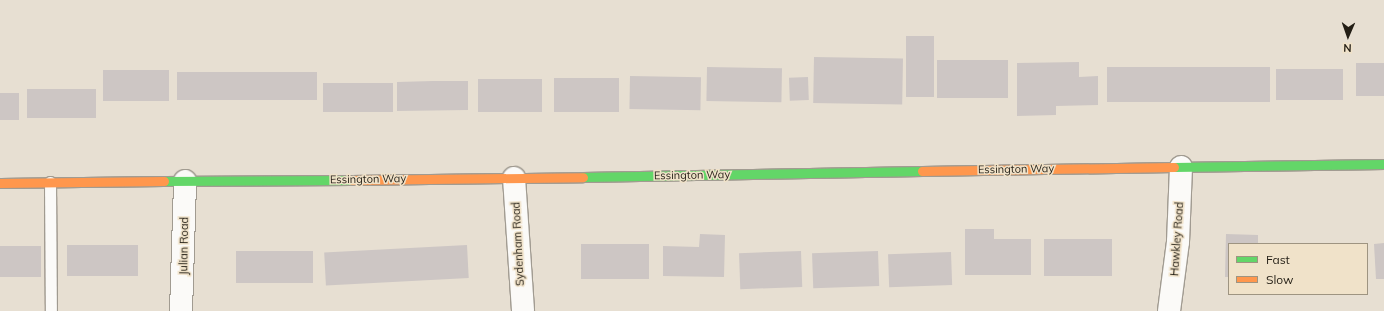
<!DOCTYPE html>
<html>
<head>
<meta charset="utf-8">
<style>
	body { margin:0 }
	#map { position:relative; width:1384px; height:311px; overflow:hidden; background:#e7dfd2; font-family:Mulish,sans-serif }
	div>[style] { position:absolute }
	.building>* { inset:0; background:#cdc6c4; transform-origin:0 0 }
	.roads { filter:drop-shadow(1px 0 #a19b91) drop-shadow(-1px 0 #a19b91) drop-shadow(0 1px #a19b91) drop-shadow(0 -1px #a19b91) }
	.lane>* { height:11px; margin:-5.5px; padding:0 5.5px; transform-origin:5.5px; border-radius:5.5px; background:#fbfaf8 }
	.street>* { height:22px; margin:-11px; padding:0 11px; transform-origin:11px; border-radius:11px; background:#fbfaf8 }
	.fast>* { height:9px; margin:-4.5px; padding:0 4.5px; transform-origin:4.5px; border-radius:4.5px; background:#63d668 }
	.slow>* { height:9px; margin:-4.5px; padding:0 4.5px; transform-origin:4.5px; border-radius:4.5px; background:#ff974d }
	span { translate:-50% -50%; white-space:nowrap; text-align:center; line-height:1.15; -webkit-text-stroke:3px #f0e2c9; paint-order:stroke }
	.street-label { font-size:11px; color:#231e15 }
	.legend { position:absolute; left:1228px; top:243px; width:140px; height:52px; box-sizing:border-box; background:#f0e2c9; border:1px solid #9e9481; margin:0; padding:5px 7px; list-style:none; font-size:12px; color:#231e15 }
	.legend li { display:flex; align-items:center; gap:8px; height:20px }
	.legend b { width:20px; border:1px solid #9e9481 }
	.north { position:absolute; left:1328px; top:16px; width:40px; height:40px; -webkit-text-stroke:3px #f0e2c9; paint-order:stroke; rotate:182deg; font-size:11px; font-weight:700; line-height:16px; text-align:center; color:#231e15 }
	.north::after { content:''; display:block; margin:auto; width:14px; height:18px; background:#231e15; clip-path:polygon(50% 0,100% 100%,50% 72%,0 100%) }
</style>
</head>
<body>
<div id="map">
	<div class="building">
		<i style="left:906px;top:36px;width:28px;height:61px"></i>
		<i style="left:814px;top:57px;width:89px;height:46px;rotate:1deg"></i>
		<i style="left:937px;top:60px;width:71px;height:38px"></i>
		<i style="clip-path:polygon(1079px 62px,1079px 77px,1098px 76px,1098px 105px,1056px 106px,1056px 115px,1017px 116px,1017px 63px)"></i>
		<i style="left:1356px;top:63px;width:28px;height:33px"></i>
		<i style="left:707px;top:67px;width:75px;height:34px;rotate:1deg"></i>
		<i style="left:1107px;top:67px;width:163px;height:35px"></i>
		<i style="left:1276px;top:69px;width:67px;height:31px"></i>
		<i style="left:103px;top:70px;width:66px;height:31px"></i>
		<i style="left:177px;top:72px;width:140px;height:28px"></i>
		<i style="left:630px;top:76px;width:71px;height:33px;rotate:1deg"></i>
		<i style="left:808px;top:77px;width:23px;height:19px;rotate:88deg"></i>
		<i style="left:554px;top:78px;width:65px;height:34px"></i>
		<i style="left:542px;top:79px;width:33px;height:64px;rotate:90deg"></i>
		<i style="clip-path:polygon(433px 81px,468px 81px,468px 110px,397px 111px,397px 82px)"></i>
		<i style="left:393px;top:83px;width:29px;height:70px;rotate:90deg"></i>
		<i style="left:27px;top:89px;width:69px;height:29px"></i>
		<i style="left:0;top:93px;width:19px;height:27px"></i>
		<i style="clip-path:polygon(965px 229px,994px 229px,994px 239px,1031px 239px,1031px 275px,965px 275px)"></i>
		<i style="clip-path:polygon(700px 234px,725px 235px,724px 277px,663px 276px,663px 246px,699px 247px)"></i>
		<i style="clip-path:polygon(1226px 234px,1258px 235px,1258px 244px,1229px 244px,1229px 277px,1225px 277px)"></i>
		<i style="left:1044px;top:239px;width:68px;height:37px"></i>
		<i style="clip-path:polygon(1384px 243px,1384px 279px,1376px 279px,1374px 244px)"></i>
		<i style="left:649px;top:244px;width:35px;height:68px;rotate:90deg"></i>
		<i style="left:138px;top:245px;width:31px;height:71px;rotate:90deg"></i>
		<i style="left:467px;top:245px;width:33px;height:143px;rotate:87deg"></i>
		<i style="left:0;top:246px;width:41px;height:31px"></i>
		<i style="left:313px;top:251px;width:32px;height:77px;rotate:90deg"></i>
		<i style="left:801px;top:251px;width:36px;height:62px;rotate:88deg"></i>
		<i style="left:878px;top:251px;width:35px;height:66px;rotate:88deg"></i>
		<i style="left:951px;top:252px;width:33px;height:63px;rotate:88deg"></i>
	</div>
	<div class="roads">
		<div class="lane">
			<i style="left:50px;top:182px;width:129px;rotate:89.6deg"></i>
		</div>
		<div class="street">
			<i style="left:514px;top:178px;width:133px;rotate:86.1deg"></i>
			<i style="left:181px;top:311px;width:130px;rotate:-88.2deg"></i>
			<i style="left:1169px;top:311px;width:70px;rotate:-82.6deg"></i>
			<i style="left:1178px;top:242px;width:75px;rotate:-87.7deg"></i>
		</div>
		<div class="fast">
			<i style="left:1174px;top:167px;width:210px;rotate:-0.8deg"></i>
			<i style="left:583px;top:177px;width:339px;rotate:-1deg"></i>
			<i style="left:164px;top:181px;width:188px;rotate:-0.3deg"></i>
		</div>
		<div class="slow">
			<i style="left:922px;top:171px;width:252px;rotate:-0.9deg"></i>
			<i style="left:352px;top:180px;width:231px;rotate:-0.7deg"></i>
			<i style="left:0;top:183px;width:164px;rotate:-0.7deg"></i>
		</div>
	</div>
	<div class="street-label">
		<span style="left:1016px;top:169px;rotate:-1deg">Essington Way</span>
		<span style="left:692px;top:175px;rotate:-1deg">Essington Way</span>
		<span style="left:368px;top:179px;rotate:-1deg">Essington Way</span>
		<span style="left:1177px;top:239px;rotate:-86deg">Hawkley Road</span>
		<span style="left:518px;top:244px;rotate:-93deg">Sydenham Road</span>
		<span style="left:184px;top:246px;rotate:-89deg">Julian Road</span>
	</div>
	<ul class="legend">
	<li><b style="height:5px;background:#63d668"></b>Fast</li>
	<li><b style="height:5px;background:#ff974d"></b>Slow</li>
	</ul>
	<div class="north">N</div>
</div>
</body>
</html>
